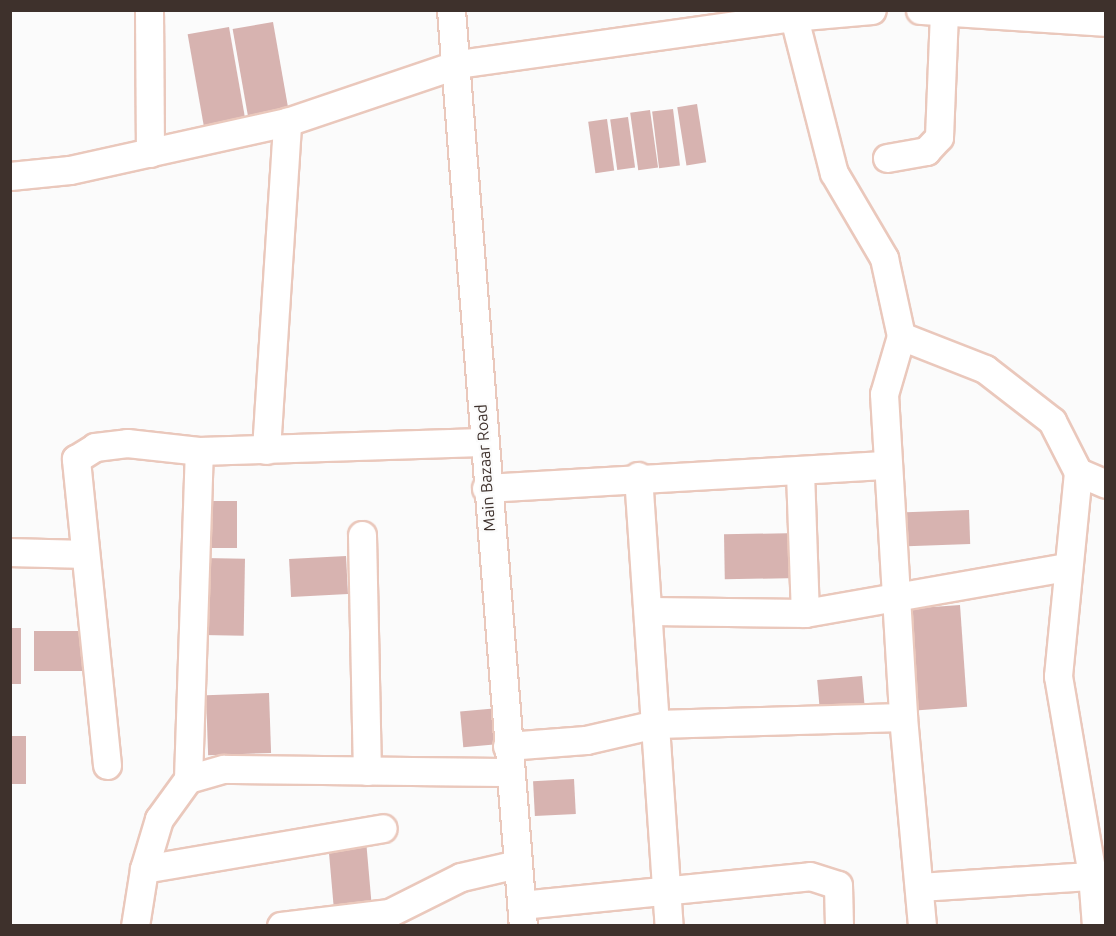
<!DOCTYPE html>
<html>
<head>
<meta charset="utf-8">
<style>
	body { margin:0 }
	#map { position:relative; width:1116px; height:936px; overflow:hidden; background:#fbfbfb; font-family:Ubuntu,sans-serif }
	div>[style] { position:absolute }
	.building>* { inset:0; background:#d7b3b0; transform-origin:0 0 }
	.roads { filter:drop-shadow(2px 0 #eac8bc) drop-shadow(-2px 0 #eac8bc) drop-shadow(0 2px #eac8bc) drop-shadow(0 -2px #eac8bc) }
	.minor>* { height:27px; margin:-13.5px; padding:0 13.5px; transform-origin:13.5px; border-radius:13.5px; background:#fff }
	span { translate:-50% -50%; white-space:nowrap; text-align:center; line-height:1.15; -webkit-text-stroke:4.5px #fbfbfb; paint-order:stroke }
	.street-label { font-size:16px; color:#3e312c }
	.frame { position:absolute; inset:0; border:12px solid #3e312c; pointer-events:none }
</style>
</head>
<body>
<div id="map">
	<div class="building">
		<i style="left:273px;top:22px;width:90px;height:41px;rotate:80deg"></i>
		<i style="left:229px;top:27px;width:95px;height:42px;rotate:80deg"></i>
		<i style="left:697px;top:104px;width:59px;height:20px;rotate:81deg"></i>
		<i style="left:673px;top:109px;width:57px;height:21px;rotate:83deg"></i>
		<i style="left:650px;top:110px;width:58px;height:20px;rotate:82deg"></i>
		<i style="left:628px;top:117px;width:51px;height:18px;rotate:82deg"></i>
		<i style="left:607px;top:119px;width:52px;height:19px;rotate:82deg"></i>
		<i style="left:206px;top:501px;width:31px;height:47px"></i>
		<i style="left:969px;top:510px;width:34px;height:63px;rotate:88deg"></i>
		<i style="left:799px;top:533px;width:45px;height:75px;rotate:89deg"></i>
		<i style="left:346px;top:556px;width:38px;height:57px;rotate:87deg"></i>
		<i style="left:204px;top:558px;width:41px;height:77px;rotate:1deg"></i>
		<i style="left:960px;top:605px;width:102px;height:52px;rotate:86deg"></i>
		<i style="left:10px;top:628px;width:11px;height:56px"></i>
		<i style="left:34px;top:631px;width:56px;height:40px"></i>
		<i style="left:862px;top:676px;width:35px;height:45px;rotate:85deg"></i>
		<i style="left:269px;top:693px;width:60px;height:63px;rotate:88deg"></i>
		<i style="left:499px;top:708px;width:36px;height:39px;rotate:85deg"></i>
		<i style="left:10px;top:736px;width:16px;height:48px"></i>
		<i style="left:574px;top:779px;width:35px;height:41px;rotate:87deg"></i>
		<i style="left:366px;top:840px;width:64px;height:38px;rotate:85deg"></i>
	</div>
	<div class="roads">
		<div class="minor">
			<i style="left:149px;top:10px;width:143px;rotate:89.6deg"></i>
			<i style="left:451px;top:10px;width:919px;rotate:85.51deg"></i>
			<i style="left:792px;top:10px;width:168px;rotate:75.6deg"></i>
			<i style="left:834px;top:173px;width:99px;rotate:59.5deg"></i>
			<i style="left:884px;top:258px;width:80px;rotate:77.7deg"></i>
			<i style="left:901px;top:336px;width:90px;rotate:21.4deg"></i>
			<i style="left:985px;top:369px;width:85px;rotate:37.8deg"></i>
			<i style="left:1052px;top:421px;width:57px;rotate:63deg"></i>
			<i style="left:1078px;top:472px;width:205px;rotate:95.6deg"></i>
			<i style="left:1058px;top:676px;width:201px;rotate:80.3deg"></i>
			<i style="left:1092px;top:874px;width:52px;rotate:85.6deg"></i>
			<i style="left:920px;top:10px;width:186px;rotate:3.7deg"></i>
			<i style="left:887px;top:158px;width:40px;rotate:-10deg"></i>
			<i style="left:926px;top:151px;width:19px;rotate:-47deg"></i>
			<i style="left:939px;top:137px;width:125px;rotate:-87.7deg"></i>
			<i style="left:10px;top:176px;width:60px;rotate:-5.7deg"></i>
			<i style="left:70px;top:170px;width:222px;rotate:-12.5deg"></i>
			<i style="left:287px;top:122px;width:181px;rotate:-18.7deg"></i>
			<i style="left:458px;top:64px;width:337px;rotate:-8deg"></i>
			<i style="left:792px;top:17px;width:80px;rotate:-5deg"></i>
			<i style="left:901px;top:336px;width:60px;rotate:106.3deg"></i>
			<i style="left:884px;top:394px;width:324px;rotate:86.6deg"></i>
			<i style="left:903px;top:717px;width:210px;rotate:84.8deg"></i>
			<i style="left:266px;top:450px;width:329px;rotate:-86.3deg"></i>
			<i style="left:800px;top:472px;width:141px;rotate:88deg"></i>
			<i style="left:1078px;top:472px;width:30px;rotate:23deg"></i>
			<i style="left:638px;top:476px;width:451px;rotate:86.1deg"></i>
			<i style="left:486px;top:488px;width:402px;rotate:-3.3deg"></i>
			<i style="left:362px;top:535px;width:236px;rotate:88.8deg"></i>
			<i style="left:10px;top:552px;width:74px;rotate:1.5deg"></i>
			<i style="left:650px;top:611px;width:155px;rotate:0.7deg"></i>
			<i style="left:805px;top:613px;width:265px;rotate:-10deg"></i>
			<i style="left:507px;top:746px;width:79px;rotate:-4.3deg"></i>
			<i style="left:586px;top:740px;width:72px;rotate:-12.9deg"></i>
			<i style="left:656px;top:724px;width:247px;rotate:-1.6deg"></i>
			<i style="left:107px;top:765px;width:308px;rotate:-95.8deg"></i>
			<i style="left:76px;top:459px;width:22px;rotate:-32deg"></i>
			<i style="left:95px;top:447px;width:32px;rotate:-7deg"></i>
			<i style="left:127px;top:443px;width:72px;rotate:6.3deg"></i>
			<i style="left:199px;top:451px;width:283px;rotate:-1.8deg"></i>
			<i style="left:188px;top:779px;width:328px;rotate:-88.1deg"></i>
			<i style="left:144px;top:869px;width:242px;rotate:-9.7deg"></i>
			<i style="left:919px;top:887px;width:187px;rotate:-3.7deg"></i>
			<i style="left:521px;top:905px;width:290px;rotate:-5.7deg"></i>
			<i style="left:810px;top:876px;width:29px;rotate:18deg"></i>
			<i style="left:838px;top:885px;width:41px;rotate:88.6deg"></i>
			<i style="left:135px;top:926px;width:58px;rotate:-81deg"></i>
			<i style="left:144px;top:869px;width:52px;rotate:-73.3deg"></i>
			<i style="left:159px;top:819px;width:49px;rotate:-54.1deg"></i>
			<i style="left:188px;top:779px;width:37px;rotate:-16deg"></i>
			<i style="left:224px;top:769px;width:286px;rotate:0.6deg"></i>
			<i style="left:281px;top:926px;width:109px;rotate:-6.9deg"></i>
			<i style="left:389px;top:913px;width:80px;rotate:-26.6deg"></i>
			<i style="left:461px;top:877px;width:57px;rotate:-13.1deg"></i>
		</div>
	</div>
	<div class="street-label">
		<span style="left:485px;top:468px;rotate:-94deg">Main Bazaar Road</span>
	</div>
	<div class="frame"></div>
</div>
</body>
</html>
